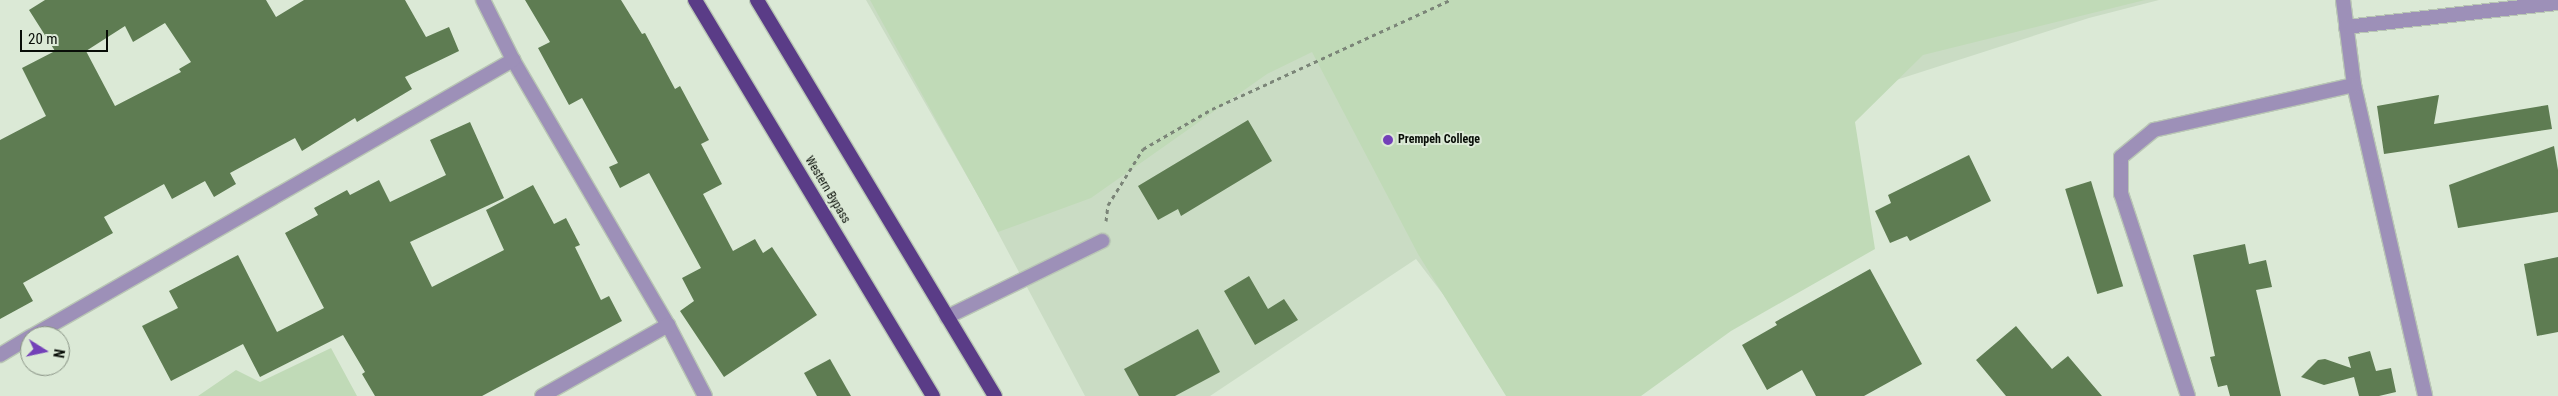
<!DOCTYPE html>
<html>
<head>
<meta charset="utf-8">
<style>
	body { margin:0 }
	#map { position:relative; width:2558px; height:396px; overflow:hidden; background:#dbe9d6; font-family:"Roboto Condensed",sans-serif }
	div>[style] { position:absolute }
	.built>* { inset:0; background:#cadcc4 }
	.green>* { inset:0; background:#c0dab7 }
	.building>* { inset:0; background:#5e7c52; transform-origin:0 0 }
	.path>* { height:3px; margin-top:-1.5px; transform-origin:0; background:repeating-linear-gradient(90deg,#7b8578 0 4px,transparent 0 8px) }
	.roads { filter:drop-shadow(1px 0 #b9c6b5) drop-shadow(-1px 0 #b9c6b5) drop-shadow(0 1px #b9c6b5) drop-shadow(0 -1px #b9c6b5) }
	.minor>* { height:14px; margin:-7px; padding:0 7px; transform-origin:7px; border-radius:7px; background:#9d90b8 }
	.trunk>* { height:14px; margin:-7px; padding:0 7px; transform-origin:7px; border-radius:7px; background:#5a3c87 }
	.dots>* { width:14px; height:14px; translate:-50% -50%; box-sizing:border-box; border:2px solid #dbe9d6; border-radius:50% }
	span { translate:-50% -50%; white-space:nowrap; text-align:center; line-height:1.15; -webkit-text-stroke:4px #dbe9d6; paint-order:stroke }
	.poi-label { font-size:12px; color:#080d07; font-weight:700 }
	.left { translate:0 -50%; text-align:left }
	.street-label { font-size:12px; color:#080d07 }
	.north { position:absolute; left:20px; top:326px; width:50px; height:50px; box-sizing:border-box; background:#dbe9d6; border:1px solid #879183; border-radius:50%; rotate:100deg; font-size:14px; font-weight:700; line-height:20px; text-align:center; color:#080d07 }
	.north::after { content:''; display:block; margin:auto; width:18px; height:22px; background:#7340b8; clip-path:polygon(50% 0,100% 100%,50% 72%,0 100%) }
	.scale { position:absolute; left:20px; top:30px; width:88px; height:22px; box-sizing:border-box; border:2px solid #080d07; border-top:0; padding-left:6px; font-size:15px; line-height:18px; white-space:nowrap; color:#080d07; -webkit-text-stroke:4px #dbe9d6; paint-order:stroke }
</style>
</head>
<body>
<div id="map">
	<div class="built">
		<i style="clip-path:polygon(866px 0,2159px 0,2089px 18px,1890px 82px,1552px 396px,1521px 396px,1416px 259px,1210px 396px,1085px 396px,980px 199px)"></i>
	</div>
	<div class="green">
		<i style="clip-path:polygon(870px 0,2145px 0,1923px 55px,1855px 122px,1875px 249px,1731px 331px,1641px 396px,1506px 396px,1418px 254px,1312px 52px,1267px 74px,1091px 198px,998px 232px)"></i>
		<i style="clip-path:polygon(331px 348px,357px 396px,198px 396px,236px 370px,260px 382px)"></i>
	</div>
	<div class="building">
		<i style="clip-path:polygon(evenodd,45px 0,266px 0,276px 17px,304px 0,405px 0,426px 37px,449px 27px,459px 51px,405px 77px,412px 89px,357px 122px,355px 118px,302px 151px,295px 138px,230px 173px,236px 184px,214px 197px,205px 181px,172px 199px,164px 184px,104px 217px,113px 233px,23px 283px,33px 301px,0 319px,0 140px,46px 116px,22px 68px,55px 51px,29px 10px,45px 0,165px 23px,191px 62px,179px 69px,181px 72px,115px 106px,86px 51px,125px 26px,133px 42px,165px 23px)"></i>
		<i style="clip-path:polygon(525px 0,621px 0,642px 34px,645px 33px,675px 89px,680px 86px,709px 140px,701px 144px,722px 184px,703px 194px,733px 251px,755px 239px,763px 253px,772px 247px,817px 315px,724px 377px,680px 311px,694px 301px,682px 278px,701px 268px,649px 173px,620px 188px,609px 167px,618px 163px,582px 98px,569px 105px,538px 48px,550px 42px)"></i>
		<i style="clip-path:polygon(2439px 95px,2434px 124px,2548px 105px,2552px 129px,2384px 154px,2377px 106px)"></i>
		<i style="clip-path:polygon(1248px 120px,1272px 161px,1181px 216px,1178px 209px,1158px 220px,1138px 186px)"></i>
		<i style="clip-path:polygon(470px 122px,504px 198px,410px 242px,432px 287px,504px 250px,486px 210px,533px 185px,554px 224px,566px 218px,580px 245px,575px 247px,601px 300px,609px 296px,622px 321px,482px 396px,375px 396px,362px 374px,365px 372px,343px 335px,260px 377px,243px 344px,171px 381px,142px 326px,178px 308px,169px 291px,238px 255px,277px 332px,324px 308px,285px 233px,318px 215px,314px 208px,347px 190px,350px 195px,379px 180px,390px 202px,446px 175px,430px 140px)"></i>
		<i style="clip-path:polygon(2554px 146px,2558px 170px,2558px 212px,2458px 228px,2449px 185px)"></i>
		<i style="clip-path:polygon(1969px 155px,1991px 201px,1910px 241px,1907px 236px,1890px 243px,1875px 211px,1891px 203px,1888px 195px)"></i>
		<i style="left:2091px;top:181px;width:110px;height:27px;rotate:73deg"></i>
		<i style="clip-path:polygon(2245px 244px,2249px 264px,2266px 260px,2272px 287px,2256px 290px,2281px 396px,2230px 396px,2227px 385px,2218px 387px,2210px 357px,2215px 356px,2193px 255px)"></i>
		<i style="clip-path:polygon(2558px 257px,2558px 332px,2537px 336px,2524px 264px)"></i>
		<i style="clip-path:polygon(1870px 269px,1922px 364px,1864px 396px,1816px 396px,1802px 370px,1767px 390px,1742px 345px,1777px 325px,1775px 322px)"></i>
		<i style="clip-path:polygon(1249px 276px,1268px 309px,1284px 299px,1298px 320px,1255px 345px,1224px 291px)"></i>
		<i style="clip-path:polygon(2016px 326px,2052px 369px,2068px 356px,2102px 396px,2006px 396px,1976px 360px)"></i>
		<i style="clip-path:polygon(1198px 329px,1220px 372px,1175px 396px,1139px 396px,1124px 369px)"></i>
		<i style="clip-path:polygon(2370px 351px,2376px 371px,2391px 368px,2396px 392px,2379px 396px,2359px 396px,2354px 377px,2324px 385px,2301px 377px,2318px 360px,2325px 359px,2351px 368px,2348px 357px)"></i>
		<i style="clip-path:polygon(830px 359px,851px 396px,817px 396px,804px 373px)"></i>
	</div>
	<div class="path">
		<i style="left:1106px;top:221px;width:16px;rotate:-83deg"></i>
		<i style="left:1108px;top:205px;width:66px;rotate:-58deg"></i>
		<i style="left:1143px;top:149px;width:80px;rotate:-30.1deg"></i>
		<i style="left:1212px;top:109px;width:262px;rotate:-24.6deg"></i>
	</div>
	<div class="roads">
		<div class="minor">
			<i style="left:483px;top:0;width:67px;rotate:63.4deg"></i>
			<i style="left:513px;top:60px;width:307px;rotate:59.7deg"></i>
			<i style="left:668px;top:325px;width:80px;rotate:62.5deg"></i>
			<i style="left:2343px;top:0;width:86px;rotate:82.6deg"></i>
			<i style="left:2354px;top:85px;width:319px;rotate:77.1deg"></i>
			<i style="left:2346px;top:27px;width:213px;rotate:-6.5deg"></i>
			<i style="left:947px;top:317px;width:173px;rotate:-26.1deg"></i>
			<i style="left:32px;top:336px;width:555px;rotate:-29.85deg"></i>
			<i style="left:0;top:355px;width:35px;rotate:-31deg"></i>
			<i style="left:542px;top:396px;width:145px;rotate:-29.4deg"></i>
			<i style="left:2188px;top:396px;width:213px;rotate:-108.3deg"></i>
			<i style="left:2121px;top:194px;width:37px;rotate:-90deg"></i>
			<i style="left:2121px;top:157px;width:43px;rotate:-39.3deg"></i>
			<i style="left:2154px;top:130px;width:205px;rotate:-12.7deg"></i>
		</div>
		<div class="trunk">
			<i style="left:695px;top:0;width:462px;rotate:59deg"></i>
			<i style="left:757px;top:0;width:462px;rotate:59deg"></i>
		</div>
	</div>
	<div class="dots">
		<i style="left:1388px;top:140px;background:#7340b8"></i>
	</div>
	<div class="poi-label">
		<span class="left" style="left:1398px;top:140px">Prempeh College</span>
	</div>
	<div class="street-label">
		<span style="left:827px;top:190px;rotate:59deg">Western Bypass</span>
	</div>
	<div class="north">N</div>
	<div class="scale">20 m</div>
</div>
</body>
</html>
